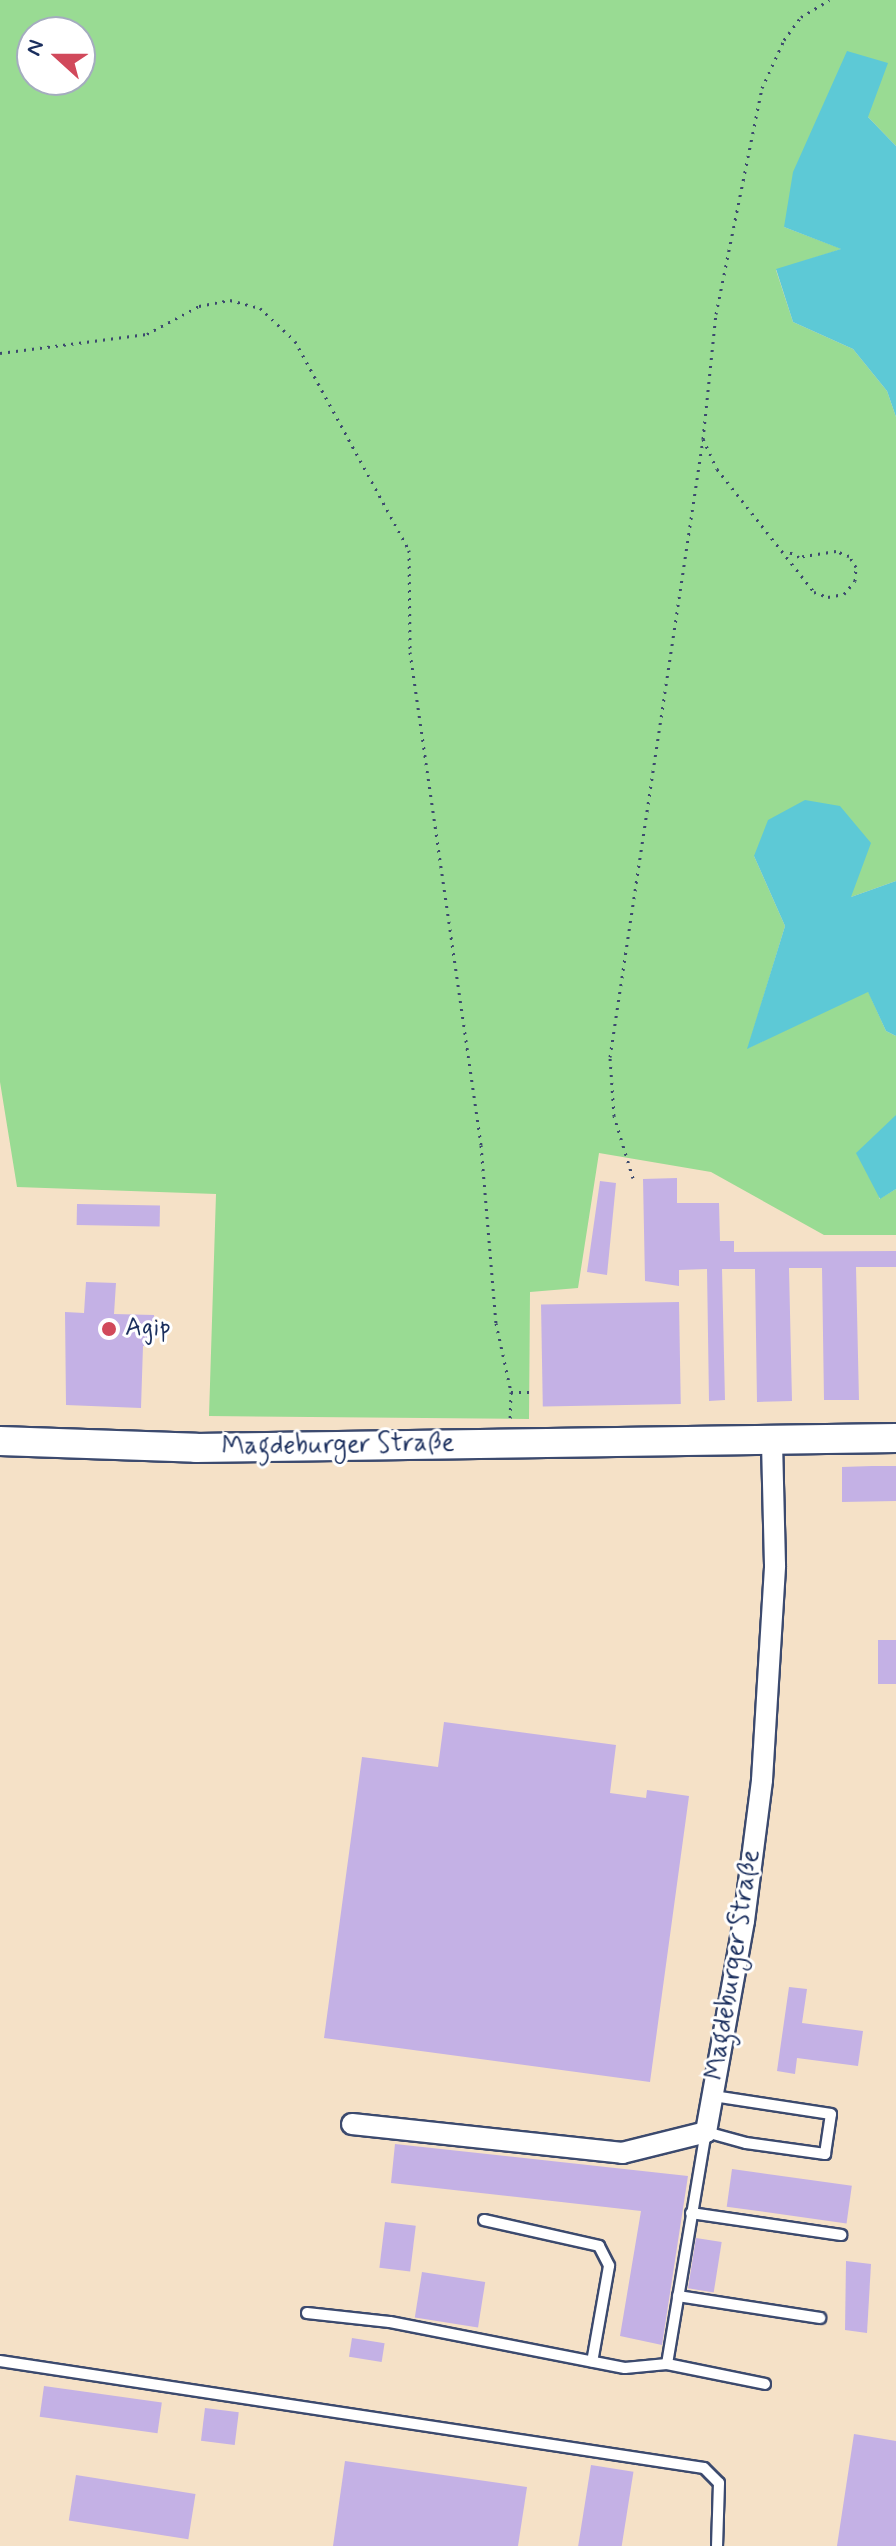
<!DOCTYPE html>
<html>
<head>
<meta charset="utf-8">
<style>
	body { margin:0 }
	#map { position:relative; width:896px; height:2546px; overflow:hidden; background:#f5e1c7; font-family:Mynerve,sans-serif }
	div>[style] { position:absolute }
	.green>* { inset:0; background:#99db93 }
	.water>* { inset:0; background:#5dc9d6 }
	.building>* { inset:0; background:#c4b1e5; transform-origin:0 0 }
	.path>* { height:3px; margin-top:-1.5px; transform-origin:0; background:repeating-linear-gradient(90deg,#3c4a6e 0 2px,transparent 0 8px) }
	.roads { filter:drop-shadow(2px 0 #3c4a6e) drop-shadow(-2px 0 #3c4a6e) drop-shadow(0 2px #3c4a6e) drop-shadow(0 -2px #3c4a6e) }
	.service>* { height:10px; margin:-5px; padding:0 5px; transform-origin:5px; border-radius:5px; background:#fff }
	.minor>* { height:20px; margin:-10px; padding:0 10px; transform-origin:10px; border-radius:10px; background:#fff }
	.secondary>* { height:28px; margin:-14px; padding:0 14px; transform-origin:14px; border-radius:14px; background:#fff }
	.dots>* { width:22px; height:22px; translate:-50% -50%; box-sizing:border-box; border:4px solid #fff; border-radius:50% }
	span { translate:-50% -50%; white-space:nowrap; text-align:center; line-height:1.15; -webkit-text-stroke:6px #fff; paint-order:stroke }
	.poi-label { font-size:26px; color:#1b2f5e }
	.left { translate:0 -50%; text-align:left }
	.street-label { font-size:26px; color:#1b2f5e }
	.north { position:absolute; left:16px; top:16px; width:80px; height:80px; box-sizing:border-box; background:#fff; border:2px solid #a4acbf; border-radius:50%; rotate:291deg; font-size:22px; font-weight:700; line-height:32px; text-align:center; color:#1b2f5e }
	.north::after { content:''; display:block; margin:auto; width:28px; height:36px; background:#d1495b; clip-path:polygon(50% 0,100% 100%,50% 72%,0 100%) }
</style>
</head>
<body>
<div id="map">
	<div class="green">
		<i style="clip-path:polygon(evenodd,0 0,896px 0,896px 146px,868px 117px,784px 227px,842px 249px,776px 270px,793px 322px,853px 349px,887px 391px,896px 417px,896px 881px,851px 897px,754px 856px,785px 926px,748px 1048px,868px 991px,886px 1031px,896px 1036px,896px 1115px,879px 1199px,896px 1189px,896px 1235px,824px 1235px,711px 1172px,599px 1153px,578px 1288px,530px 1292px,529px 1419px,209px 1416px,216px 1194px,17px 1187px,0 1082px,0 0,32px 32px,80px 32px,80px 80px,32px 80px,32px 32px)"></i>
	</div>
	<div class="water">
		<i style="clip-path:polygon(847px 51px,888px 63px,868px 117px,896px 146px,896px 417px,887px 391px,853px 349px,793px 322px,776px 269px,841px 249px,784px 227px,793px 172px)"></i>
		<i style="clip-path:polygon(805px 800px,840px 806px,871px 843px,851px 897px,896px 881px,896px 1036px,886px 1031px,868px 992px,747px 1049px,785px 926px,754px 856px,768px 820px)"></i>
		<i style="clip-path:polygon(896px 1115px,896px 1189px,880px 1199px,856px 1153px)"></i>
	</div>
	<div class="building">
		<i style="clip-path:polygon(677px 1178px,677px 1203px,719px 1203px,720px 1241px,734px 1241px,734px 1252px,896px 1251px,896px 1267px,856px 1267px,859px 1400px,824px 1400px,822px 1268px,789px 1268px,792px 1401px,757px 1402px,755px 1269px,722px 1269px,725px 1400px,709px 1401px,707px 1269px,679px 1270px,679px 1286px,645px 1281px,643px 1179px)"></i>
		<i style="clip-path:polygon(600px 1181px,616px 1183px,607px 1275px,587px 1272px)"></i>
		<i style="left:77px;top:1204px;width:83px;height:21px;rotate:1deg"></i>
		<i style="clip-path:polygon(86px 1282px,116px 1283px,114px 1314px,154px 1315px,153px 1346px,143px 1346px,141px 1408px,66px 1405px,65px 1312px,84px 1313px)"></i>
		<i style="left:679px;top:1302px;width:102px;height:138px;rotate:89deg"></i>
		<i style="clip-path:polygon(872px 1466px,896px 1466px,896px 1501px,842px 1502px,842px 1467px)"></i>
		<i style="left:896px;top:1640px;width:44px;height:18px;rotate:90deg"></i>
		<i style="clip-path:polygon(444px 1722px,616px 1745px,610px 1793px,646px 1798px,647px 1790px,689px 1796px,650px 2082px,324px 2038px,362px 1757px,438px 1767px)"></i>
		<i style="clip-path:polygon(789px 1987px,807px 1989px,802px 2023px,863px 2031px,858px 2066px,797px 2058px,795px 2074px,777px 2071px)"></i>
		<i style="clip-path:polygon(395px 2144px,688px 2176px,662px 2345px,620px 2336px,641px 2211px,391px 2183px)"></i>
		<i style="left:732px;top:2169px;width:121px;height:38px;rotate:8deg"></i>
		<i style="left:385px;top:2222px;width:31px;height:46px;rotate:7deg"></i>
		<i style="left:696px;top:2238px;width:26px;height:51px;rotate:9deg"></i>
		<i style="clip-path:polygon(846px 2261px,871px 2264px,867px 2333px,845px 2330px)"></i>
		<i style="left:422px;top:2272px;width:64px;height:46px;rotate:9deg"></i>
		<i style="left:352px;top:2338px;width:33px;height:19px;rotate:9deg"></i>
		<i style="left:44px;top:2386px;width:119px;height:31px;rotate:8deg"></i>
		<i style="left:205px;top:2408px;width:34px;height:33px;rotate:7deg"></i>
		<i style="clip-path:polygon(854px 2434px,896px 2441px,896px 2546px,837px 2546px)"></i>
		<i style="clip-path:polygon(345px 2461px,527px 2487px,518px 2546px,333px 2546px)"></i>
		<i style="left:591px;top:2465px;width:43px;height:82px;rotate:9deg"></i>
		<i style="left:76px;top:2475px;width:121px;height:46px;rotate:9deg"></i>
	</div>
	<div class="path">
		<i style="left:0;top:353px;width:148px;rotate:-7.4deg"></i>
		<i style="left:147px;top:334px;width:59px;rotate:-28.3deg"></i>
		<i style="left:199px;top:306px;width:32px;rotate:-11deg"></i>
		<i style="left:230px;top:300px;width:31px;rotate:15deg"></i>
		<i style="left:260px;top:308px;width:48px;rotate:43.3deg"></i>
		<i style="left:295px;top:341px;width:238px;rotate:61.4deg"></i>
		<i style="left:409px;top:550px;width:102px;rotate:89.4deg"></i>
		<i style="left:410px;top:652px;width:498px;rotate:81.8deg"></i>
		<i style="left:481px;top:1145px;width:179px;rotate:85.2deg"></i>
		<i style="left:496px;top:1323px;width:71px;rotate:77.7deg"></i>
		<i style="left:511px;top:1392px;width:30px;rotate:92deg"></i>
		<i style="left:703px;top:439px;width:33px;rotate:65deg"></i>
		<i style="left:717px;top:469px;width:157px;rotate:51.7deg"></i>
		<i style="left:814px;top:592px;width:15px;rotate:20deg"></i>
		<i style="left:828px;top:597px;width:16px;rotate:-11deg"></i>
		<i style="left:844px;top:594px;width:17px;rotate:-50deg"></i>
		<i style="left:855px;top:581px;width:14px;rotate:-86deg"></i>
		<i style="left:856px;top:567px;width:13px;rotate:-122deg"></i>
		<i style="left:849px;top:556px;width:14px;rotate:-159deg"></i>
		<i style="left:836px;top:551px;width:37px;rotate:171deg"></i>
		<i style="left:799px;top:557px;width:13px;rotate:-153deg"></i>
		<i style="left:633px;top:1178px;width:65px;rotate:-107deg"></i>
		<i style="left:614px;top:1116px;width:59px;rotate:-93.9deg"></i>
		<i style="left:610px;top:1057px;width:625px;rotate:-81.44deg"></i>
		<i style="left:703px;top:439px;width:126px;rotate:-84.1deg"></i>
		<i style="left:716px;top:314px;width:231px;rotate:-78.5deg"></i>
		<i style="left:762px;top:88px;width:53px;rotate:-65.4deg"></i>
		<i style="left:784px;top:40px;width:29px;rotate:-54deg"></i>
		<i style="left:801px;top:17px;width:33px;rotate:-31deg"></i>
		<i style="left:511px;top:1392px;width:23px"></i>
	</div>
	<div class="roads">
		<div class="service">
			<i style="left:691px;top:2213px;width:152px;rotate:8.3deg"></i>
			<i style="left:484px;top:2220px;width:118px;rotate:12.7deg"></i>
			<i style="left:599px;top:2246px;width:22px;rotate:63deg"></i>
			<i style="left:609px;top:2266px;width:97px;rotate:100deg"></i>
			<i style="left:678px;top:2296px;width:144px;rotate:8.8deg"></i>
			<i style="left:307px;top:2313px;width:83px;rotate:6.2deg"></i>
			<i style="left:390px;top:2322px;width:239px;rotate:11.1deg"></i>
			<i style="left:625px;top:2368px;width:42px;rotate:-5.4deg"></i>
			<i style="left:667px;top:2364px;width:235px;rotate:-80.5deg"></i>
			<i style="left:706px;top:2132px;width:41px;rotate:15.4deg"></i>
			<i style="left:746px;top:2143px;width:80px;rotate:7.9deg"></i>
			<i style="left:825px;top:2154px;width:40px;rotate:-81.5deg"></i>
			<i style="left:831px;top:2114px;width:119px;rotate:-171.3deg"></i>
			<i style="left:0;top:2361px;width:712px;rotate:8.64deg"></i>
			<i style="left:704px;top:2468px;width:21px;rotate:45deg"></i>
			<i style="left:719px;top:2483px;width:63px;rotate:91.8deg"></i>
			<i style="left:667px;top:2364px;width:100px;rotate:11.5deg"></i>
		</div>
		<div class="minor">
			<i style="left:352px;top:2124px;width:272px;rotate:6.1deg"></i>
			<i style="left:622px;top:2153px;width:87px;rotate:-14deg"></i>
			<i style="left:706px;top:2132px;width:214px;rotate:-79.8deg"></i>
			<i style="left:744px;top:1921px;width:142px;rotate:-82.7deg"></i>
			<i style="left:762px;top:1780px;width:215px;rotate:-86.5deg"></i>
			<i style="left:775px;top:1565px;width:124px;rotate:-91.4deg"></i>
		</div>
		<div class="secondary">
			<i style="left:0;top:1441px;width:196px;rotate:2deg"></i>
			<i style="left:196px;top:1448px;width:700px;rotate:-0.82deg"></i>
		</div>
	</div>
	<div class="dots">
		<i style="left:109px;top:1329px;background:#d1495b"></i>
	</div>
	<div class="poi-label">
		<span class="left" style="left:125px;top:1329px">Agip</span>
	</div>
	<div class="street-label">
		<span style="left:338px;top:1446px;rotate:-1deg">Magdeburger Straße</span>
		<span style="left:734px;top:1965px;rotate:-81deg">Magdeburger Straße</span>
	</div>
	<div class="north">N</div>
</div>
</body>
</html>
